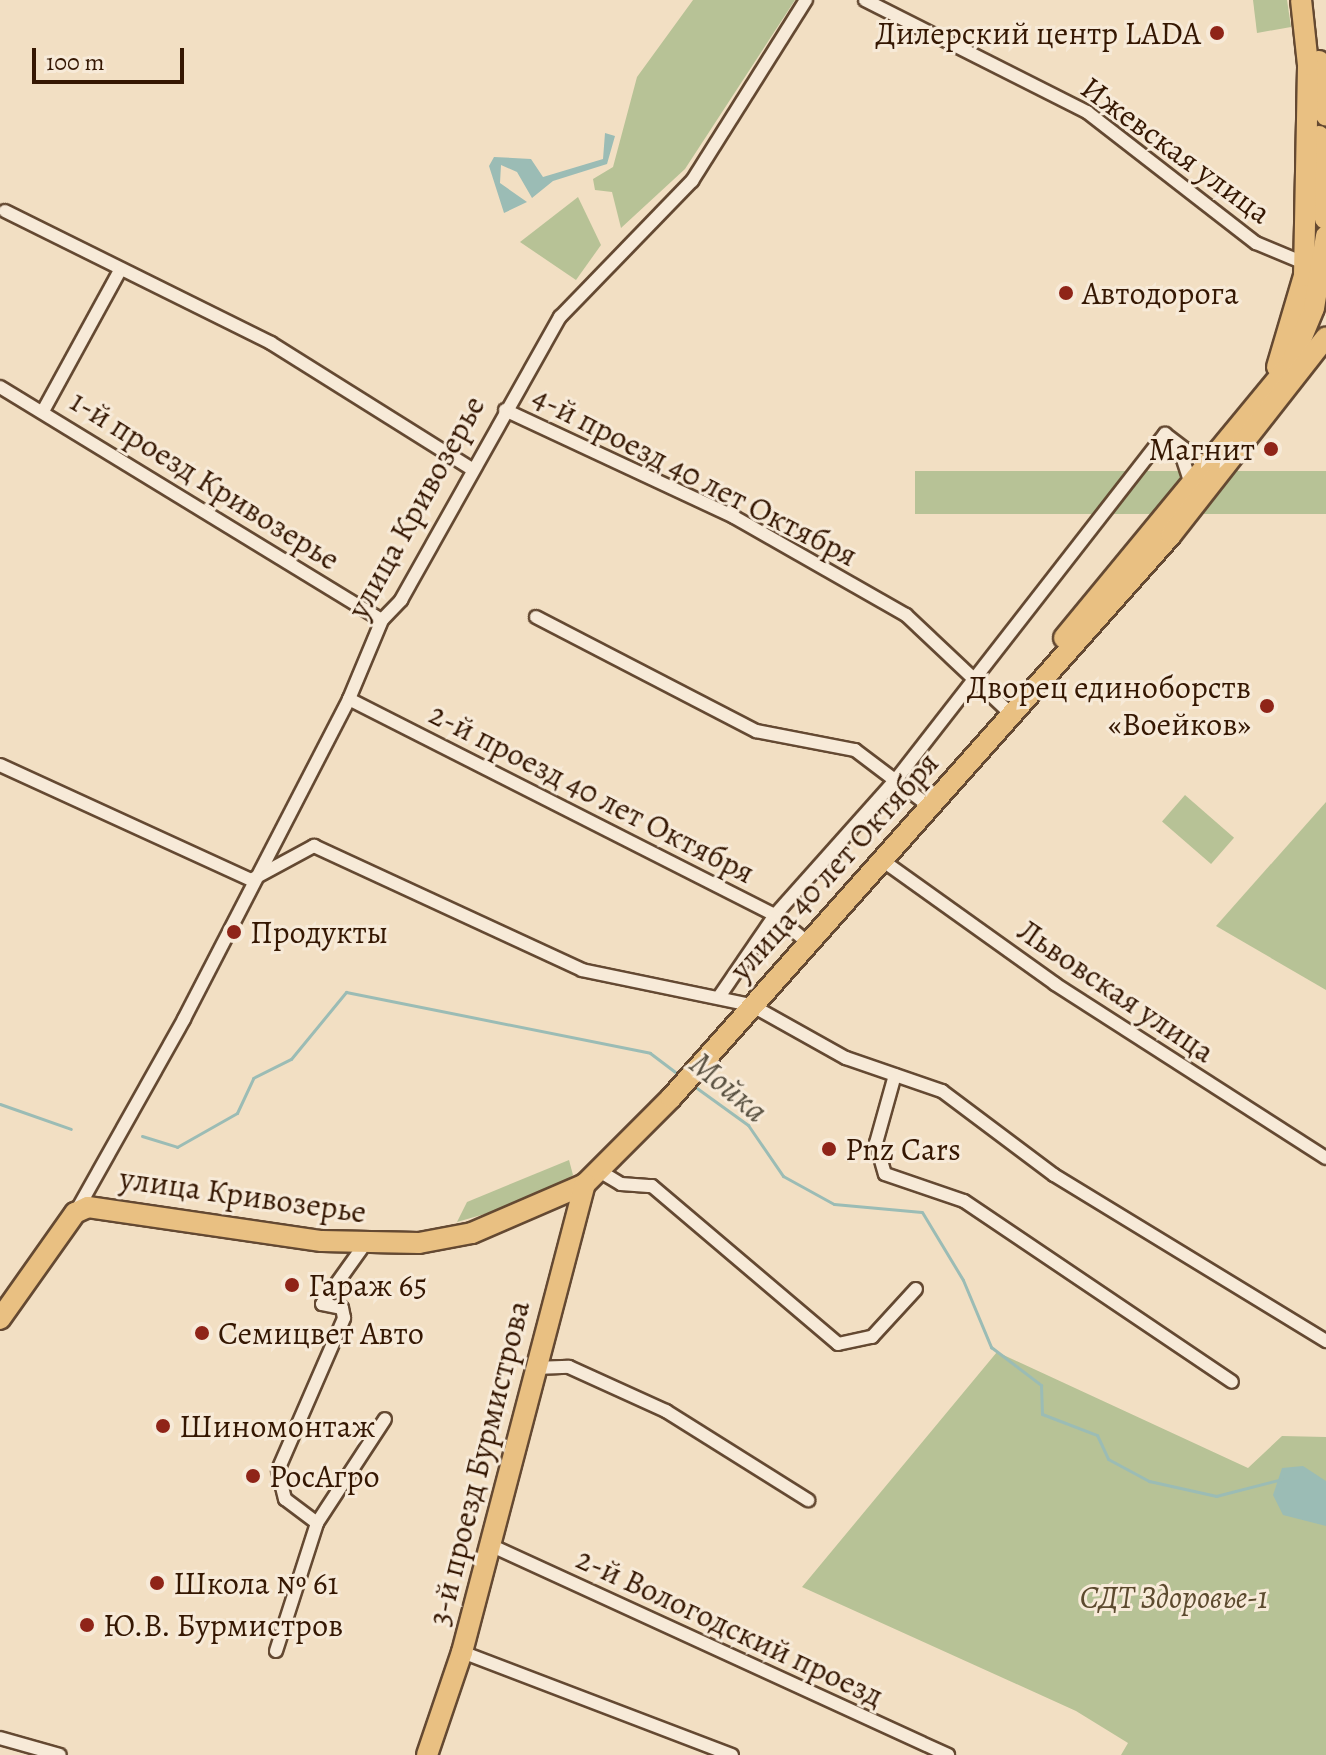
<!DOCTYPE html>
<html>
<head>
<meta charset="utf-8">
<style>
	body { margin:0 }
	#map { position:relative; width:1326px; height:1755px; overflow:hidden; background:#f2dfc3; font-family:Alegreya,serif }
	div>[style] { position:absolute }
	.green>* { inset:0; background:#b7c296; transform-origin:0 0 }
	.water>* { inset:0; background:#9bbcb5 }
	.stream>* { height:3px; margin:-1.5px; padding:0 1.5px; transform-origin:1.5px; border-radius:1.5px; background:#9bbcb5 }
	.roads { filter:drop-shadow(2px 0 #644932) drop-shadow(-2px 0 #644932) drop-shadow(0 2px #644932) drop-shadow(0 -2px #644932) }
	.minor>* { height:12px; margin:-6px; padding:0 6px; transform-origin:6px; border-radius:6px; background:#f7ead8 }
	.primary>* { height:20px; margin:-10px; padding:0 10px; transform-origin:10px; border-radius:10px; background:#e9c082 }
	.dots>* { width:22px; height:22px; translate:-50% -50%; box-sizing:border-box; border:4px solid #f7ead8; border-radius:50% }
	span { translate:-50% -50%; white-space:nowrap; text-align:center; line-height:1.15; -webkit-text-stroke:6px #f7ead8; paint-order:stroke }
	.poi-label { font-size:32px; color:#351702 }
	.right { translate:-100% -50%; text-align:right }
	.left { translate:0 -50%; text-align:left }
	.street-label { font-size:32px; color:#351702 }
	.park-label { font-size:32px; color:#5c4a2e; font-style:italic }
	.water-label { font-size:34px; color:#595141; font-style:italic }
	.scale { position:absolute; left:32px; top:48px; width:152px; height:36px; box-sizing:border-box; border:4px solid #351702; border-top:0; padding-left:10px; font-size:24px; line-height:28px; white-space:nowrap; color:#351702; -webkit-text-stroke:6px #f7ead8; paint-order:stroke }
</style>
</head>
<body>
<div id="map">
	<div class="green">
		<i style="clip-path:polygon(693px 0,795px 0,685px 169px,621px 228px,612px 192px,595px 190px,593px 179px,613px 167px,637px 77px)"></i>
		<i style="clip-path:polygon(1253px 0,1287px 0,1291px 27px,1257px 33px)"></i>
		<i style="clip-path:polygon(578px 197px,601px 245px,576px 280px,520px 242px)"></i>
		<i style="left:1326px;top:471px;width:43px;height:411px;rotate:90deg"></i>
		<i style="left:1185px;top:795px;width:65px;height:35px;rotate:41deg"></i>
		<i style="clip-path:polygon(1326px 802px,1326px 990px,1216px 926px)"></i>
		<i style="clip-path:polygon(569px 1160px,573px 1175px,537px 1199px,457px 1222px,467px 1202px)"></i>
		<i style="clip-path:polygon(997px 1352px,1248px 1468px,1282px 1436px,1326px 1437px,1326px 1755px,1121px 1755px,1128px 1743px,1076px 1711px,802px 1587px)"></i>
	</div>
	<div class="water">
		<i style="clip-path:polygon(605px 133px,615px 136px,607px 164px,553px 181px,532px 198px,517px 172px,501px 165px,500px 183px,527px 202px,504px 213px,489px 166px,494px 157px,531px 159px,543px 177px,603px 159px)"></i>
		<i style="clip-path:polygon(1303px 1466px,1326px 1481px,1326px 1526px,1283px 1515px,1273px 1495px,1282px 1468px)"></i>
	</div>
	<div class="stream">
		<i style="left:694px;top:1086px;width:67px;rotate:35.8deg"></i>
		<i style="left:748px;top:1125px;width:62px;rotate:55.5deg"></i>
		<i style="left:783px;top:1176px;width:58px;rotate:28.8deg"></i>
		<i style="left:834px;top:1204px;width:88px;rotate:5.2deg"></i>
		<i style="left:922px;top:1212px;width:79px;rotate:58.9deg"></i>
		<i style="left:963px;top:1280px;width:73px;rotate:67.3deg"></i>
		<i style="left:991px;top:1347px;width:63px;rotate:37.2deg"></i>
		<i style="left:1041px;top:1385px;width:29px;rotate:88deg"></i>
		<i style="left:1042px;top:1414px;width:59px;rotate:20.9deg"></i>
		<i style="left:1097px;top:1435px;width:26px;rotate:65deg"></i>
		<i style="left:1108px;top:1459px;width:47px;rotate:28.2deg"></i>
		<i style="left:1149px;top:1481px;width:69px;rotate:12.6deg"></i>
		<i style="left:1216px;top:1496px;width:68px;rotate:-14.4deg"></i>
		<i style="left:0;top:1104px;width:75px;rotate:19.4deg"></i>
		<i style="left:142px;top:1136px;width:37px;rotate:17deg"></i>
		<i style="left:177px;top:1147px;width:69px;rotate:-29.5deg"></i>
		<i style="left:237px;top:1113px;width:38px;rotate:-65deg"></i>
		<i style="left:253px;top:1078px;width:42px;rotate:-26.6deg"></i>
		<i style="left:291px;top:1059px;width:87px;rotate:-50.6deg"></i>
		<i style="left:346px;top:992px;width:310px;rotate:11.3deg"></i>
		<i style="left:650px;top:1053px;width:39px;rotate:37deg"></i>
	</div>
	<div class="roads">
		<div class="minor">
			<i style="left:865px;top:0;width:249px;rotate:26.8deg"></i>
			<i style="left:1087px;top:112px;width:214px;rotate:37.8deg"></i>
			<i style="left:1256px;top:243px;width:52px;rotate:22.6deg"></i>
			<i style="left:5px;top:211px;width:297px;rotate:26.4deg"></i>
			<i style="left:271px;top:343px;width:237px;rotate:32.1deg"></i>
			<i style="left:0;top:387px;width:447px;rotate:31.4deg"></i>
			<i style="left:505px;top:410px;width:253px;rotate:25deg"></i>
			<i style="left:734px;top:517px;width:198px;rotate:29.7deg"></i>
			<i style="left:906px;top:615px;width:141px;rotate:43.3deg"></i>
			<i style="left:43px;top:411px;width:158px;rotate:-61.3deg"></i>
			<i style="left:1179px;top:447px;width:39px;rotate:72deg"></i>
			<i style="left:536px;top:617px;width:248px;rotate:27.4deg"></i>
			<i style="left:756px;top:731px;width:101px;rotate:10.9deg"></i>
			<i style="left:855px;top:750px;width:93px;rotate:37.1deg"></i>
			<i style="left:349px;top:699px;width:478px;rotate:26.9deg"></i>
			<i style="left:775px;top:915px;width:42px;rotate:40.2deg"></i>
			<i style="left:0;top:765px;width:276px;rotate:24.6deg"></i>
			<i style="left:251px;top:880px;width:72px;rotate:-28.4deg"></i>
			<i style="left:314px;top:846px;width:295px;rotate:24.8deg"></i>
			<i style="left:582px;top:970px;width:173px;rotate:11.7deg"></i>
			<i style="left:751px;top:1005px;width:109px;rotate:29.2deg"></i>
			<i style="left:846px;top:1058px;width:102px;rotate:19deg"></i>
			<i style="left:942px;top:1091px;width:140px;rotate:36.9deg"></i>
			<i style="left:1054px;top:1175px;width:319px;rotate:31.4deg"></i>
			<i style="left:882px;top:860px;width:213px;rotate:35.6deg"></i>
			<i style="left:1055px;top:984px;width:322px;rotate:32.7deg"></i>
			<i style="left:719px;top:997px;width:99px;rotate:-55.7deg"></i>
			<i style="left:775px;top:915px;width:185px;rotate:-48.3deg"></i>
			<i style="left:898px;top:777px;width:435px;rotate:-52.1deg"></i>
			<i style="left:1165px;top:434px;width:58px;rotate:37.3deg"></i>
			<i style="left:895px;top:1075px;width:71px;rotate:105.6deg"></i>
			<i style="left:876px;top:1143px;width:32px;rotate:74deg"></i>
			<i style="left:885px;top:1174px;width:83px;rotate:18.9deg"></i>
			<i style="left:964px;top:1201px;width:323px;rotate:34deg"></i>
			<i style="left:601px;top:1172px;width:23px;rotate:31deg"></i>
			<i style="left:621px;top:1184px;width:31px;rotate:4deg"></i>
			<i style="left:652px;top:1186px;width:244px;rotate:40.3deg"></i>
			<i style="left:838px;top:1344px;width:35px;rotate:-12deg"></i>
			<i style="left:872px;top:1337px;width:65px;rotate:-47.5deg"></i>
			<i style="left:77px;top:1210px;width:219px;rotate:-60.7deg"></i>
			<i style="left:184px;top:1019px;width:360px;rotate:-62.7deg"></i>
			<i style="left:349px;top:699px;width:86px;rotate:-67.3deg"></i>
			<i style="left:382px;top:620px;width:28px;rotate:-46deg"></i>
			<i style="left:401px;top:600px;width:325px;rotate:-60.7deg"></i>
			<i style="left:560px;top:317px;width:190px;rotate:-45.9deg"></i>
			<i style="left:692px;top:181px;width:214px;rotate:-57.8deg"></i>
			<i style="left:534px;top:1368px;width:35px;rotate:-2deg"></i>
			<i style="left:569px;top:1367px;width:107px;rotate:24.4deg"></i>
			<i style="left:666px;top:1411px;width:168px;rotate:32.1deg"></i>
			<i style="left:317px;top:1523px;width:40px;rotate:-143deg"></i>
			<i style="left:285px;top:1499px;width:30px;rotate:-104deg"></i>
			<i style="left:278px;top:1470px;width:166px;rotate:-66.5deg"></i>
			<i style="left:344px;top:1318px;width:10px;rotate:-101deg"></i>
			<i style="left:342px;top:1308px;width:20px;rotate:-169deg"></i>
			<i style="left:322px;top:1304px;width:74px;rotate:-54.4deg"></i>
			<i style="left:490px;top:1545px;width:504px;rotate:24.63deg"></i>
			<i style="left:276px;top:1651px;width:134px;rotate:-72.2deg"></i>
			<i style="left:317px;top:1523px;width:124px;rotate:-56.8deg"></i>
			<i style="left:462px;top:1652px;width:289px;rotate:20.9deg"></i>
			<i style="left:0;top:1738px;width:62px;rotate:15.8deg"></i>
		</div>
		<div class="primary">
			<i style="left:1319px;top:61px;width:55px;rotate:82.7deg"></i>
			<i style="left:1319px;top:136px;width:83px;rotate:85.9deg"></i>
			<i style="left:1277px;top:367px;width:95px;rotate:-73.5deg"></i>
			<i style="left:1304px;top:276px;width:211px;rotate:-88.9deg"></i>
			<i style="left:1308px;top:65px;width:65px;rotate:-96.1deg"></i>
			<i style="left:1064px;top:638px;width:359px;rotate:-50.5deg"></i>
			<i style="left:1292px;top:361px;width:57px;rotate:-67.5deg"></i>
			<i style="left:1314px;top:308px;width:73px;rotate:-80.5deg"></i>
			<i style="left:0;top:1319px;width:130px;rotate:-54.7deg"></i>
			<i style="left:75px;top:1213px;width:14px;rotate:-25deg"></i>
			<i style="left:88px;top:1207px;width:236px;rotate:8.3deg"></i>
			<i style="left:322px;top:1241px;width:97px;rotate:1.2deg"></i>
			<i style="left:419px;top:1243px;width:54px;rotate:-10.7deg"></i>
			<i style="left:472px;top:1233px;width:123px;rotate:-23.4deg"></i>
			<i style="left:585px;top:1184px;width:122px;rotate:-45deg"></i>
			<i style="left:671px;top:1098px;width:753px;rotate:-48.39deg"></i>
			<i style="left:1171px;top:535px;width:251px;rotate:-51.9deg"></i>
			<i style="left:427px;top:1755px;width:109px;rotate:-71.2deg"></i>
			<i style="left:462px;top:1652px;width:484px;rotate:-75.3deg"></i>
		</div>
	</div>
	<div class="dots">
		<i style="left:1217px;top:33px;background:#8f2418"></i>
		<i style="left:1066px;top:293px;background:#8f2418"></i>
		<i style="left:1271px;top:449px;background:#8f2418"></i>
		<i style="left:1267px;top:706px;background:#8f2418"></i>
		<i style="left:234px;top:932px;background:#8f2418"></i>
		<i style="left:829px;top:1149px;background:#8f2418"></i>
		<i style="left:292px;top:1285px;background:#8f2418"></i>
		<i style="left:202px;top:1333px;background:#8f2418"></i>
		<i style="left:163px;top:1426px;background:#8f2418"></i>
		<i style="left:253px;top:1476px;background:#8f2418"></i>
		<i style="left:157px;top:1583px;background:#8f2418"></i>
		<i style="left:87px;top:1625px;background:#8f2418"></i>
	</div>
	<div class="poi-label">
		<span class="right" style="left:1201px;top:33px">Дилерский центр LADA</span>
		<span class="left" style="left:1082px;top:293px">Автодорога</span>
		<span class="right" style="left:1255px;top:449px">Магнит</span>
		<span class="right" style="left:1251px;top:706px">Дворец единоборств<br>«Воейков»</span>
		<span class="left" style="left:250px;top:932px">Продукты</span>
		<span class="left" style="left:845px;top:1149px">Pnz Cars</span>
		<span class="left" style="left:308px;top:1285px">Гараж 65</span>
		<span class="left" style="left:218px;top:1333px">Семицвет Авто</span>
		<span class="left" style="left:179px;top:1426px">Шиномонтаж</span>
		<span class="left" style="left:269px;top:1476px">РосАгро</span>
		<span class="left" style="left:173px;top:1583px">Школа № 61</span>
		<span class="left" style="left:103px;top:1625px">Ю.В. Бурмистров</span>
	</div>
	<div class="street-label">
		<span style="left:1176px;top:150px;rotate:36deg">Ижевская улица</span>
		<span style="left:695px;top:476px;rotate:27deg">4-й проезд 40 лет Октября</span>
		<span style="left:205px;top:480px;rotate:32deg">1-й проезд Кривозерье</span>
		<span style="left:416px;top:507px;rotate:-61deg">улица Кривозерье</span>
		<span style="left:592px;top:793px;rotate:27deg">2-й проезд 40 лет Октября</span>
		<span style="left:834px;top:866px;rotate:-48deg">улица 40 лет Октября</span>
		<span style="left:1116px;top:991px;rotate:34deg">Львовская улица</span>
		<span style="left:243px;top:1195px;rotate:8deg">улица Кривозерье</span>
		<span style="left:479px;top:1463px;rotate:-76deg">3-й проезд Бурмистрова</span>
		<span style="left:730px;top:1627px;rotate:25deg">2-й Вологодский проезд</span>
	</div>
	<div class="park-label">
		<span style="left:1174px;top:1597px">СДТ Здоровье-1</span>
	</div>
	<div class="water-label">
		<span style="left:729px;top:1087px;rotate:40deg">Мойка</span>
	</div>
	<div class="scale">100 m</div>
</div>
</body>
</html>
